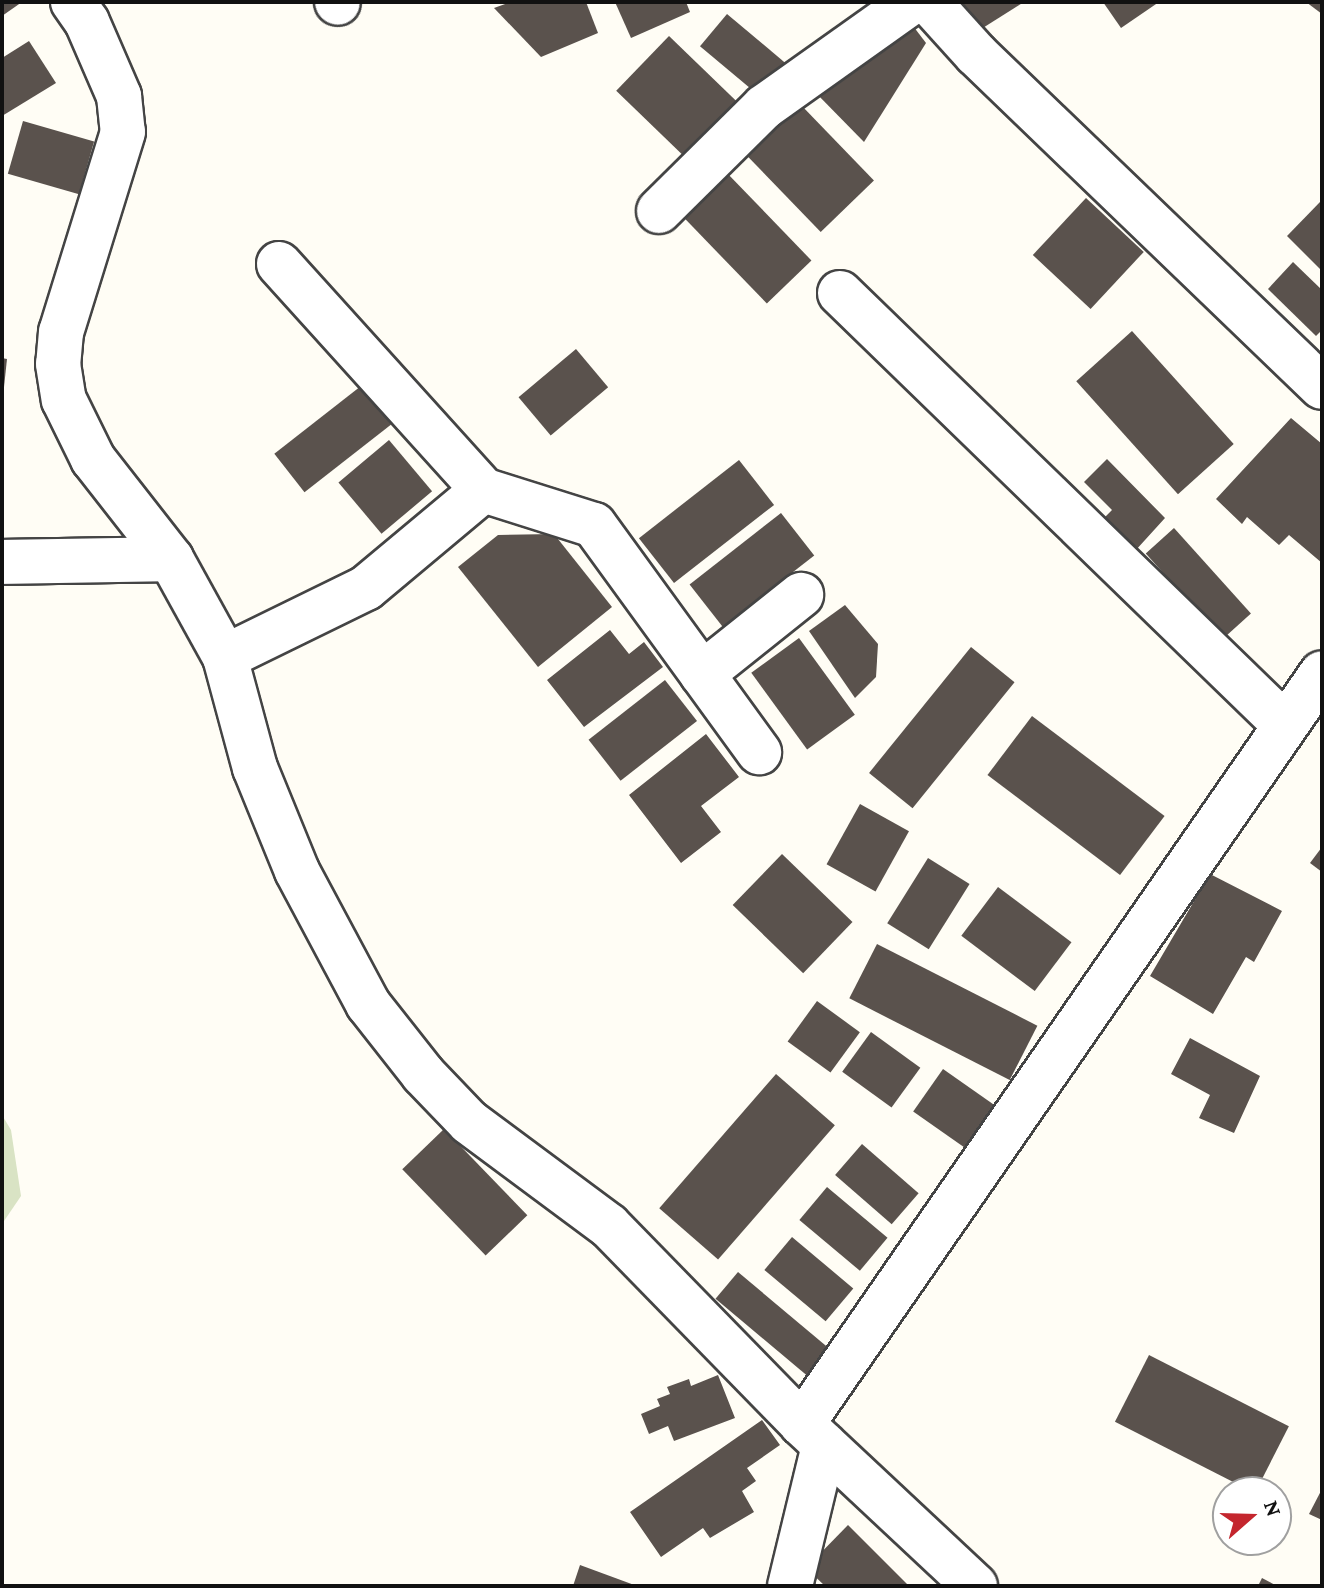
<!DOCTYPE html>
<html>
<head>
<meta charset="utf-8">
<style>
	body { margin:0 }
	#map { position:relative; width:1324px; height:1588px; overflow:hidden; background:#fffdf5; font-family:"Crimson Pro",serif }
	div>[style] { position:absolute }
	.cemetery>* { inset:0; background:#d9e3c4 }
	.building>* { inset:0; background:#5a524d; transform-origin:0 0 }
	.roads { filter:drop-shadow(2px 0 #444) drop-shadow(-2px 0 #444) drop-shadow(0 2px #444) drop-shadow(0 -2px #444) }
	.minor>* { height:44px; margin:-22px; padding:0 22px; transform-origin:22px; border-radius:22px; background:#fff }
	span { translate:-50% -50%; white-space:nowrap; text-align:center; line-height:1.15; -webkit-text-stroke:8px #fff; paint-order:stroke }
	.frame { position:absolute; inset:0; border:4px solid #111; pointer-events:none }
	.north { position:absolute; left:1212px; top:1476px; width:80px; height:80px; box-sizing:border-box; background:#fff; border:2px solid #a0a0a0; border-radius:50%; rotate:70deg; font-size:22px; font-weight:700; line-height:32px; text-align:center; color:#111 }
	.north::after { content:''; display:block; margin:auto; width:28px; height:36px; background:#c4262e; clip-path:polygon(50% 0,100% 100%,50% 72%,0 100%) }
</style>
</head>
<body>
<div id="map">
	<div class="cemetery">
		<i style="clip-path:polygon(2px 1115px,11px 1130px,21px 1196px,2px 1224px)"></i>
	</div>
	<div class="building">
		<i style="clip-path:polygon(2px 2px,22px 2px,2px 16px)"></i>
		<i style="clip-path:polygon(511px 2px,586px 2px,598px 33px,541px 57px,494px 8px)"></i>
		<i style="clip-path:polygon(615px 2px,686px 2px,690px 12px,631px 38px)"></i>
		<i style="clip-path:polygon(960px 2px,1024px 2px,978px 31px)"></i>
		<i style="clip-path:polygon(1103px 2px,1159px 2px,1121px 28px)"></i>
		<i style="clip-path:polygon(1306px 2px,1322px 2px,1322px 14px)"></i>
		<i style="left:727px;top:14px;width:80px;height:42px;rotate:40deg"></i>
		<i style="clip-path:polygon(907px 18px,926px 43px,864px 142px,814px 91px)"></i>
		<i style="left:669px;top:36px;width:100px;height:76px;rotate:44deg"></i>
		<i style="clip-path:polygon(29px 41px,56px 83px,2px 116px,2px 58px)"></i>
		<i style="left:801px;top:105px;width:105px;height:74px;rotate:46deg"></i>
		<i style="left:23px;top:121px;width:74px;height:55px;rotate:16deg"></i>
		<i style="left:726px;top:172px;width:123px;height:62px;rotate:46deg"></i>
		<i style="left:1086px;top:198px;width:79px;height:78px;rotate:43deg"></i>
		<i style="clip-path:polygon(1320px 202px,1322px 204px,1320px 269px,1287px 236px)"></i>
		<i style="clip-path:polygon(1293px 262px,1322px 290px,1322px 330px,1316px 336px,1268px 289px)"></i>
		<i style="left:1132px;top:331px;width:152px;height:75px;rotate:48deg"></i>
		<i style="left:576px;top:349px;width:50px;height:75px;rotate:50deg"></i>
		<i style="clip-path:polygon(2px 358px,7px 359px,4px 387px,2px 387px)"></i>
		<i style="left:361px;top:386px;width:49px;height:110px;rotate:52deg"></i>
		<i style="clip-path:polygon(1291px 418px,1322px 444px,1322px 563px,1289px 535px,1279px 545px,1247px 517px,1242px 524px,1216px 499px)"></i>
		<i style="left:389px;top:440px;width:67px;height:66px;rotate:50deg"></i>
		<i style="clip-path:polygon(1107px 459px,1165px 518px,1135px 551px,1102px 520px,1112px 510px,1084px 482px)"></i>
		<i style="left:739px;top:460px;width:57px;height:127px;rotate:52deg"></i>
		<i style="left:781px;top:513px;width:54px;height:116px;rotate:52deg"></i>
		<i style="left:1174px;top:528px;width:115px;height:38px;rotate:48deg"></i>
		<i style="clip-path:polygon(554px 534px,612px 607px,538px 667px,458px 567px,498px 535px)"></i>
		<i style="clip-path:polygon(845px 605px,878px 644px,876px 677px,855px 698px,809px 631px)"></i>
		<i style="clip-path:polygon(610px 630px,629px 654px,644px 642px,663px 667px,584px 727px,547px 680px)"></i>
		<i style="left:799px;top:638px;width:95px;height:59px;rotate:54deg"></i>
		<i style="left:971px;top:647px;width:56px;height:162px;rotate:39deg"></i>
		<i style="left:665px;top:680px;width:52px;height:97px;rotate:52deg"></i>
		<i style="left:1032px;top:716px;width:166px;height:74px;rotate:37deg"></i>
		<i style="clip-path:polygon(706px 734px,739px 777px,701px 806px,721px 832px,681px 863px,629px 795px)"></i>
		<i style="left:860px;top:804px;width:56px;height:69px;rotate:29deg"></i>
		<i style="clip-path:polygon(1322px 847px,1322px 872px,1310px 863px)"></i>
		<i style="left:782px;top:854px;width:98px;height:71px;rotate:44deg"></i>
		<i style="left:928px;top:858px;width:49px;height:77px;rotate:32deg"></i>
		<i style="clip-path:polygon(1210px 874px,1282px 911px,1254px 962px,1246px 957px,1213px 1014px,1150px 976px)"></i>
		<i style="left:998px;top:887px;width:92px;height:61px;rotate:37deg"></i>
		<i style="left:877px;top:944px;width:180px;height:61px;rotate:27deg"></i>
		<i style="left:817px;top:1001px;width:53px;height:50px;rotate:36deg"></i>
		<i style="left:871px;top:1032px;width:61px;height:49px;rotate:36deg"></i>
		<i style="clip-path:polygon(1190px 1038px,1260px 1076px,1234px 1133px,1199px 1118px,1210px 1095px,1171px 1074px)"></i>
		<i style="left:943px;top:1069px;width:67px;height:52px;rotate:35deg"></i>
		<i style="left:776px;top:1074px;width:78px;height:178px;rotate:41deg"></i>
		<i style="left:444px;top:1129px;width:120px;height:58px;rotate:46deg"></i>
		<i style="left:862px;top:1144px;width:75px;height:41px;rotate:41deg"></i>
		<i style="left:827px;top:1187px;width:79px;height:43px;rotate:40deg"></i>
		<i style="left:792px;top:1237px;width:80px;height:43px;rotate:40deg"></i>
		<i style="left:738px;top:1272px;width:119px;height:35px;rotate:40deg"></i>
		<i style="left:1149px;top:1355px;width:157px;height:75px;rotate:27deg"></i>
		<i style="clip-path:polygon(718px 1375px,735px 1418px,674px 1441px,668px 1426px,649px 1434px,641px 1414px,660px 1406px,657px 1399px,670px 1394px,667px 1387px,689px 1379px,691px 1386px)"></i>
		<i style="clip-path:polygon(762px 1420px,780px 1445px,747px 1468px,756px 1481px,742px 1491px,754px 1512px,710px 1538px,703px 1528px,661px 1557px,630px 1512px)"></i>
		<i style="clip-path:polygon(1322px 1489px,1322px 1520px,1309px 1514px)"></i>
		<i style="clip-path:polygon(848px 1525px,909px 1586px,825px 1586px,806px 1568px)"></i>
		<i style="clip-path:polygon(580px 1565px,637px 1586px,573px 1586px)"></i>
		<i style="clip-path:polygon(1262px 1578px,1277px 1586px,1258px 1586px)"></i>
	</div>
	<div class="roads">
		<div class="minor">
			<i style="left:73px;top:2px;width:24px;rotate:55deg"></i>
			<i style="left:87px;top:22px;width:81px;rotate:66.6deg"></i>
			<i style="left:119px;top:96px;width:36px;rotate:84deg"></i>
			<i style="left:123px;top:132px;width:209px;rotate:107.2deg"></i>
			<i style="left:61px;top:332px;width:32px;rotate:95deg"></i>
			<i style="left:58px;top:364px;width:36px;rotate:81deg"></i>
			<i style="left:64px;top:400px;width:66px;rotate:63.8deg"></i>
			<i style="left:93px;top:459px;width:127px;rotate:52deg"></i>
			<i style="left:171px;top:559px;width:112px;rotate:61.1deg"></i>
			<i style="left:225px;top:657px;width:115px;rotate:74.9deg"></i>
			<i style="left:255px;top:768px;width:111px;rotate:67.8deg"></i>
			<i style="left:297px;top:871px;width:151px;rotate:61.9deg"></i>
			<i style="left:368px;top:1004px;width:89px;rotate:51.8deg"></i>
			<i style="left:423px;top:1074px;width:66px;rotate:46.2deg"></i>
			<i style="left:469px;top:1122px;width:174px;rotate:36.6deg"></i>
			<i style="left:609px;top:1226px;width:277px;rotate:45.7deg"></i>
			<i style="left:802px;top:1424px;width:237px;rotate:43.1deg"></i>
			<i style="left:337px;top:2px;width:1px;rotate:45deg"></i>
			<i style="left:929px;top:2px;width:70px;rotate:47.9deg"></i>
			<i style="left:976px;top:54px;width:480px;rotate:43.9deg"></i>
			<i style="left:659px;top:211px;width:148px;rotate:-44.7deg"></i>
			<i style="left:764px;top:107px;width:181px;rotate:-35.4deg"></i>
			<i style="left:279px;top:264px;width:304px;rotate:47.9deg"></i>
			<i style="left:840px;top:293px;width:619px;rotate:44.15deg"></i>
			<i style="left:2px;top:562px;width:169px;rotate:-1deg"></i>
			<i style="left:225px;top:657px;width:157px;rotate:-26.1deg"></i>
			<i style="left:366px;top:588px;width:153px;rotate:-39.9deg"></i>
			<i style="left:483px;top:490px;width:116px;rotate:17.5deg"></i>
			<i style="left:594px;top:525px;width:281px;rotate:54deg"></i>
			<i style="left:702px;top:674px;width:127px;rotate:-38.6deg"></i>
			<i style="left:802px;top:1424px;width:913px;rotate:-55.3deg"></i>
			<i style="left:790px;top:1586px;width:145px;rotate:-76.4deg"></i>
		</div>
	</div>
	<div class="frame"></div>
	<div class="north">N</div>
</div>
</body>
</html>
